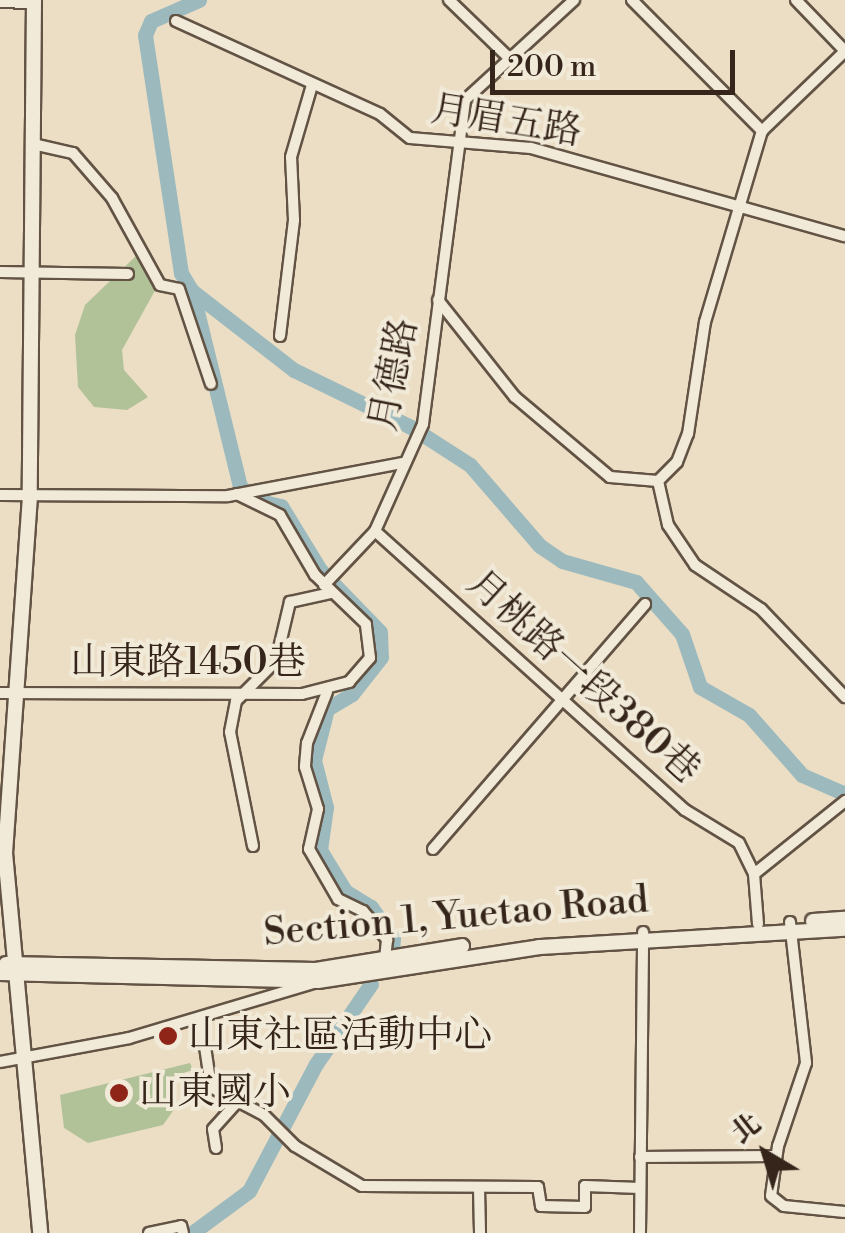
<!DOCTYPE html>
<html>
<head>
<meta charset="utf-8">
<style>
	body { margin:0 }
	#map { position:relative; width:845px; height:1233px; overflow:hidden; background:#ebdec4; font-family:"Libre Bodoni","Noto Serif TC",serif }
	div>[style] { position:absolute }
	.green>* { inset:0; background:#b2c298 }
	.river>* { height:15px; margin:-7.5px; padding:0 7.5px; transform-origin:7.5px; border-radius:7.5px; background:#9cbabe }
	.roads { filter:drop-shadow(2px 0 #625344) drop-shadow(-2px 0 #625344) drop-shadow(0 2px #625344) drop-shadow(0 -2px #625344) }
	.street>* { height:10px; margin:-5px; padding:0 5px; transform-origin:5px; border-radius:5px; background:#f2ead9 }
	.secondary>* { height:14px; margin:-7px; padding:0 7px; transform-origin:7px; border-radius:7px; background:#f2ead9 }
	.dots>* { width:28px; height:28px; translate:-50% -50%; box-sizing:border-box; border:5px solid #f2ead9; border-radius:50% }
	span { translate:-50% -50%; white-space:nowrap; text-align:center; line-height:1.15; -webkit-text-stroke:8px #f2ead9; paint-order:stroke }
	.street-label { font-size:38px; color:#35251a }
	.poi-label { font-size:38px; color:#35251a }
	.left { translate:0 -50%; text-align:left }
	.north { position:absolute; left:715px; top:1103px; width:100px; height:100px; -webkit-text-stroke:8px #f2ead9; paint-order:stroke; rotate:322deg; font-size:28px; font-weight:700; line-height:40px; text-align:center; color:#35251a }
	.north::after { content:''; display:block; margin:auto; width:35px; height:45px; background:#35251a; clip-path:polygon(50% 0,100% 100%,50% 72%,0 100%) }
	.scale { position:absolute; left:490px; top:50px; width:245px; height:45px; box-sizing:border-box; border:5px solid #35251a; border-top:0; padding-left:12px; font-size:30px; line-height:35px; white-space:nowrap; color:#35251a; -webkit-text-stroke:8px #f2ead9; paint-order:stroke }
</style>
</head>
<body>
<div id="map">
	<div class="green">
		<i style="clip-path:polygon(139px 253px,157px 287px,122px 350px,124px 370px,148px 397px,127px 410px,94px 407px,78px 387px,75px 335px,85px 305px)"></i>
		<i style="clip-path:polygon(190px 1063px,193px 1070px,167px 1078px,178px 1104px,163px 1125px,88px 1143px,64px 1128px,60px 1095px)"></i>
	</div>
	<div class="river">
		<i style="left:199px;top:0;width:52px;rotate:156.4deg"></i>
		<i style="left:151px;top:21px;width:15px;rotate:113deg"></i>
		<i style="left:145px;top:35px;width:241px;rotate:81.4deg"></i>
		<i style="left:181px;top:273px;width:21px;rotate:59deg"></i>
		<i style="left:192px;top:291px;width:129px;rotate:37.8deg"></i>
		<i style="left:294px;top:370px;width:130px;rotate:26deg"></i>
		<i style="left:411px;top:427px;width:70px;rotate:32.8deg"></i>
		<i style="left:470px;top:465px;width:107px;rotate:49.2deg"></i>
		<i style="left:540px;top:546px;width:27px;rotate:34deg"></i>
		<i style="left:562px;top:561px;width:77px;rotate:15.8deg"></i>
		<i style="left:636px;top:582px;width:69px;rotate:48.5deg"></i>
		<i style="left:682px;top:634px;width:56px;rotate:71.2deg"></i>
		<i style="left:700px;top:687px;width:56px;rotate:29.7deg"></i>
		<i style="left:749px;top:715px;width:80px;rotate:48.5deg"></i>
		<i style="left:802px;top:775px;width:47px;rotate:23.8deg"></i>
		<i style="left:192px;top:291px;width:201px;rotate:76.2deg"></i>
		<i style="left:240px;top:486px;width:18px;rotate:47deg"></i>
		<i style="left:252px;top:499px;width:30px;rotate:14deg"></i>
		<i style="left:281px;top:506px;width:75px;rotate:58.6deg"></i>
		<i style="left:320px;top:570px;width:86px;rotate:45.9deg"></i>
		<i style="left:380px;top:632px;width:25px;rotate:88deg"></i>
		<i style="left:381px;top:657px;width:47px;rotate:128.1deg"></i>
		<i style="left:352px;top:694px;width:29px;rotate:149deg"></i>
		<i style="left:327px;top:709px;width:53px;rotate:104.3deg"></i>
		<i style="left:314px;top:760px;width:49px;rotate:75.7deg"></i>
		<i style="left:326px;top:807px;width:43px;rotate:97.9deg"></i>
		<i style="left:320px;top:850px;width:48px;rotate:58.6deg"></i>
		<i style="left:345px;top:891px;width:31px;rotate:32deg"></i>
		<i style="left:371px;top:907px;width:38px;rotate:55deg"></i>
		<i style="left:393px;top:938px;width:14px;rotate:94deg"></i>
		<i style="left:192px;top:1233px;width:71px;rotate:-36.4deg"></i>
		<i style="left:249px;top:1191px;width:144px;rotate:-62.2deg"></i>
		<i style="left:316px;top:1064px;width:97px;rotate:-55.5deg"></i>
	</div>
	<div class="roads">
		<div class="street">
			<i style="left:449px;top:0;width:83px;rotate:44deg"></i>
			<i style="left:632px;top:0;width:185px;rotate:45.2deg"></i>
			<i style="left:796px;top:0;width:71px;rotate:46.1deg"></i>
			<i style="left:0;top:2px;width:34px;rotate:2deg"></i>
			<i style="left:176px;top:21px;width:224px;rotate:24.5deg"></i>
			<i style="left:380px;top:114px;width:38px;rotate:39deg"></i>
			<i style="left:410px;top:138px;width:121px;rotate:4.7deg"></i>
			<i style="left:531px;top:148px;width:326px;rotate:15.7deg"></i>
			<i style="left:33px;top:144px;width:41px;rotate:12.7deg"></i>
			<i style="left:73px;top:153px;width:60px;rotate:49.1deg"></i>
			<i style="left:112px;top:198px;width:99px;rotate:61.1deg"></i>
			<i style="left:160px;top:285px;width:19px;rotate:12deg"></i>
			<i style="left:179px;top:289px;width:100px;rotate:71.4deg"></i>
			<i style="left:0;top:272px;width:128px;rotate:0.9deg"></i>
			<i style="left:438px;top:300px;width:124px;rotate:51.6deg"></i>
			<i style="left:515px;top:397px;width:124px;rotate:40.1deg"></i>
			<i style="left:610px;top:477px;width:48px;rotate:4.8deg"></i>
			<i style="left:280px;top:336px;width:117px;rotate:-83.1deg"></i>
			<i style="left:294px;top:220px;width:63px;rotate:-92.7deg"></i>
			<i style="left:291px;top:157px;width:75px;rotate:-73.7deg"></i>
			<i style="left:658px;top:481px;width:27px;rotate:-45deg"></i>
			<i style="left:677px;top:462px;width:30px;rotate:-69deg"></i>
			<i style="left:688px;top:434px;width:113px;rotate:-81.4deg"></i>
			<i style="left:705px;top:322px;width:199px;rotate:-73.4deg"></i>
			<i style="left:762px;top:131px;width:115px;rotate:-43.9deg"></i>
			<i style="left:658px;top:481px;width:45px;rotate:77.2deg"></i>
			<i style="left:668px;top:525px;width:48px;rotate:56deg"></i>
			<i style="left:695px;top:565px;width:79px;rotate:33.7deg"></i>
			<i style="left:761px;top:609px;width:122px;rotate:46.3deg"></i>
			<i style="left:0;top:495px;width:228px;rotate:0.3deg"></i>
			<i style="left:228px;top:496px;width:178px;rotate:-10.7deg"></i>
			<i style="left:375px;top:531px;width:417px;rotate:42deg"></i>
			<i style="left:685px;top:810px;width:63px;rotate:31.4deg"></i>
			<i style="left:739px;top:843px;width:34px;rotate:64deg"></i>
			<i style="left:754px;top:874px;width:50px;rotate:85.4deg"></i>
			<i style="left:324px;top:585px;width:74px;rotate:-46.6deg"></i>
			<i style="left:375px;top:531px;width:117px;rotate:-65.8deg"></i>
			<i style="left:423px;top:424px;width:327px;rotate:-82.6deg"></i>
			<i style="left:465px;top:100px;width:148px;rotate:-42.5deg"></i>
			<i style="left:327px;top:692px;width:55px;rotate:111.4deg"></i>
			<i style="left:307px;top:743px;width:24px;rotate:95deg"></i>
			<i style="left:305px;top:767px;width:44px;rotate:72.8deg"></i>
			<i style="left:318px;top:809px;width:41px;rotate:102.7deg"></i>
			<i style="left:309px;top:849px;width:58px;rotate:59.9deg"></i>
			<i style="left:338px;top:899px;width:28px;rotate:26deg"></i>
			<i style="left:363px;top:911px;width:38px;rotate:50deg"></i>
			<i style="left:387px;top:940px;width:19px;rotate:96deg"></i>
			<i style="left:0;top:693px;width:302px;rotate:0.2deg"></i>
			<i style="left:302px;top:694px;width:49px;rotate:-14.3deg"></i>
			<i style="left:349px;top:682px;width:32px;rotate:-49deg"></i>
			<i style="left:370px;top:658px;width:34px;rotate:-97deg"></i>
			<i style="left:366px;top:624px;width:71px;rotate:-136.1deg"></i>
			<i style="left:315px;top:575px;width:69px;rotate:-120.3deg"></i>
			<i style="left:280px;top:515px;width:48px;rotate:-154deg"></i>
			<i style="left:253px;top:846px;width:116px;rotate:-101.4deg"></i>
			<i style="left:230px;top:732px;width:32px;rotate:-79deg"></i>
			<i style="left:236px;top:701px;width:57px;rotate:-45deg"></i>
			<i style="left:276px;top:661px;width:61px;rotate:-76.7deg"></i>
			<i style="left:290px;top:602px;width:42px;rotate:-12.4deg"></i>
			<i style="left:433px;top:849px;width:324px;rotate:-49.1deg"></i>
			<i style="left:754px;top:874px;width:117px;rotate:-38.7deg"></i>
			<i style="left:790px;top:922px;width:142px;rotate:83.5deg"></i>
			<i style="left:806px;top:1063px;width:88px;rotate:108.6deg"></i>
			<i style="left:778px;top:1146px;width:50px;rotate:98deg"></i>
			<i style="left:771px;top:1196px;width:16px;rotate:38deg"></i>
			<i style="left:784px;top:1206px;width:61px;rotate:5.6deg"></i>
			<i style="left:201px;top:1020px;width:68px;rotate:81.5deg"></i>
			<i style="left:211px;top:1087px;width:60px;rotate:27.8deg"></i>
			<i style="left:264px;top:1115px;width:44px;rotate:45deg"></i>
			<i style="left:295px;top:1146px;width:78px;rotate:30.8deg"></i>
			<i style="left:362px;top:1186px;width:176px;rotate:0.3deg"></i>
			<i style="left:538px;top:1187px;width:19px;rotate:81deg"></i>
			<i style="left:541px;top:1206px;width:44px;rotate:1.3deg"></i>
			<i style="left:585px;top:1207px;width:21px;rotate:-90deg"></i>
			<i style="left:585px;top:1186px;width:55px;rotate:2.1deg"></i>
			<i style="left:0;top:1062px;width:131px;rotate:-10.5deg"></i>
			<i style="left:129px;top:1038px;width:192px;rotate:-16.6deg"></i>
			<i style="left:216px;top:1148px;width:19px;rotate:-99deg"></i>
			<i style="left:213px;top:1129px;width:39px;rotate:-48deg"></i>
			<i style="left:640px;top:1157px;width:136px;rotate:-0.4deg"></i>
			<i style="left:479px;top:1188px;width:45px;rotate:88.7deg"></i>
			<i style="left:149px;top:1233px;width:33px;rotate:-12deg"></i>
			<i style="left:181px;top:1226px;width:7px;rotate:74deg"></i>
			<i style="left:640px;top:1233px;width:301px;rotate:-89.4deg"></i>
		</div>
		<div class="secondary">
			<i style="left:34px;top:0;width:496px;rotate:90.5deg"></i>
			<i style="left:30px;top:496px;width:358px;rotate:94deg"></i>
			<i style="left:5px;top:853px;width:382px;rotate:84.7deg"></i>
			<i style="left:813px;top:921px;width:32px;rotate:-4deg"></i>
			<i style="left:6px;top:964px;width:310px;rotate:1.1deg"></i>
			<i style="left:316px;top:970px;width:148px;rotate:-9.3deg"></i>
			<i style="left:0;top:973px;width:318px;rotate:1.4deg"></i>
			<i style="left:318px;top:981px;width:224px;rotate:-8.7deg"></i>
			<i style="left:539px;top:947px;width:307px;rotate:-3.4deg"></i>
		</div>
	</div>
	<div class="dots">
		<i style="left:168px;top:1036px;background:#8f2418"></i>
		<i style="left:119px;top:1093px;background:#8f2418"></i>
	</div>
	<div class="street-label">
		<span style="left:506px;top:121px;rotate:9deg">月眉五路</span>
		<span style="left:394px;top:375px;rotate:-79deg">月德路</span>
		<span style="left:188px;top:663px">山東路1450巷</span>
		<span style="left:583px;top:677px;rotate:42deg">月桃路一段380巷</span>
		<span style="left:456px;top:917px;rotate:-5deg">Section 1, Yuetao Road</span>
	</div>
	<div class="poi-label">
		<span class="left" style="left:188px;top:1036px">山東社區活動中心</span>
		<span class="left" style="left:139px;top:1093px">山東國小</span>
	</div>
	<div class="north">北</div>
	<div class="scale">200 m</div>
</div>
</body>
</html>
